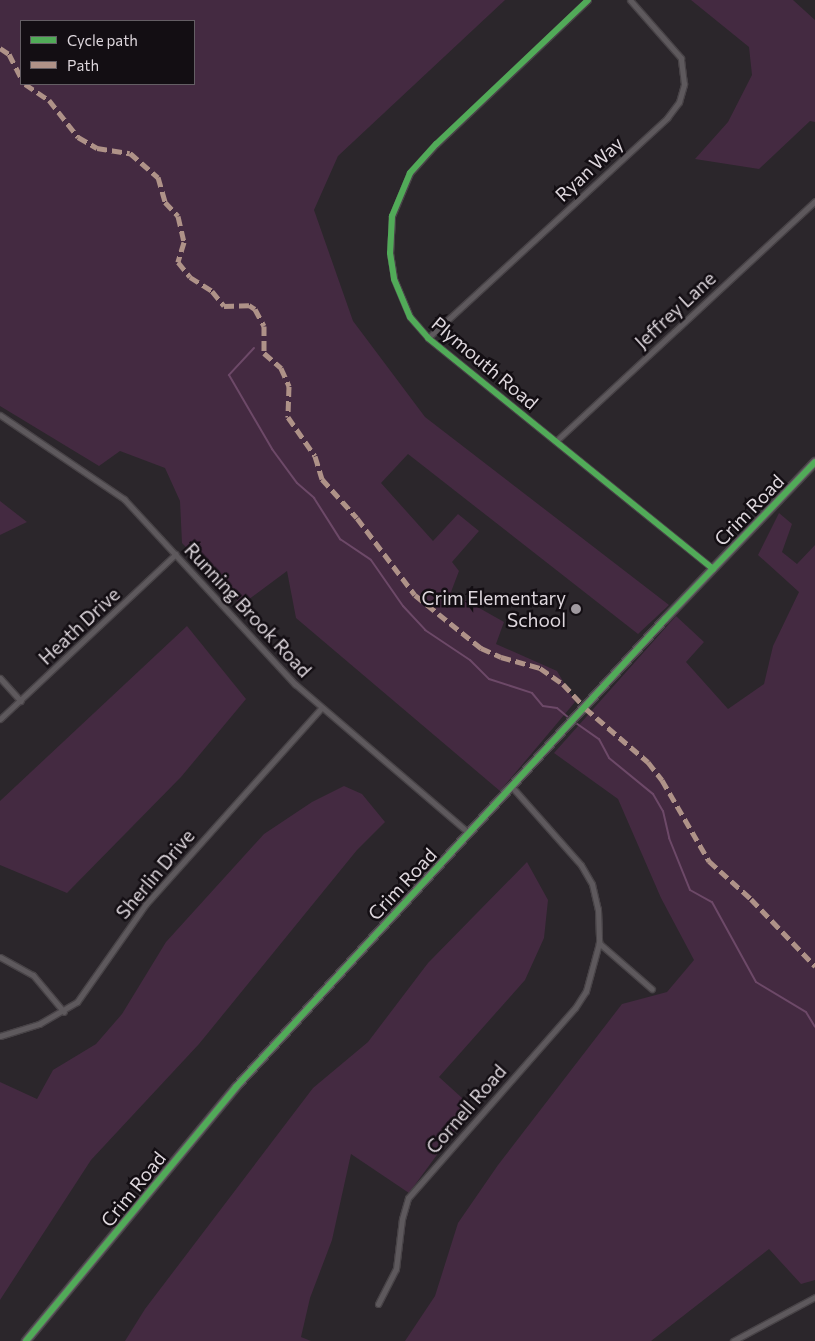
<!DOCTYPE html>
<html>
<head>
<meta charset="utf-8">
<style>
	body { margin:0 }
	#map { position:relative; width:815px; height:1341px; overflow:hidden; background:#2b262b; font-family:Commissioner,sans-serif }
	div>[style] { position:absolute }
	.green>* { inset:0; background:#442a41 }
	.stream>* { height:2px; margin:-1px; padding:0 1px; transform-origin:1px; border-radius:1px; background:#6d4968 }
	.roads { filter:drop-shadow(1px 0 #484347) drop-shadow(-1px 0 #484347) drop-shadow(0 1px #484347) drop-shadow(0 -1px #484347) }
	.street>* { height:5px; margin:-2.5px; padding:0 2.5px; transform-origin:2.5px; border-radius:2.5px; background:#5e595d }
	.secondary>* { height:8px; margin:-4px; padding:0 4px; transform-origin:4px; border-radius:4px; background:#665f66 }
	.quiet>* { height:5px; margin-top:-2.5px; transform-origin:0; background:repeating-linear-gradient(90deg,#af9288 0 10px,transparent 0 15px) }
	.cycleway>* { height:6px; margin:-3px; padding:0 3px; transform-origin:3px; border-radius:3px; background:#51ab58 }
	.dots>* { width:14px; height:14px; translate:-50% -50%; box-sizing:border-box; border:2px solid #130e13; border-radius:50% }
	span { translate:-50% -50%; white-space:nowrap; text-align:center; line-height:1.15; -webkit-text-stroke:5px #130e13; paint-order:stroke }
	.street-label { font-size:19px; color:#ded7dd }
	.poi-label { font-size:19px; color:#ded7dd }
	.right { translate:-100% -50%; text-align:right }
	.legend { position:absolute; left:20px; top:20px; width:175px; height:65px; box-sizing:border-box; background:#130e13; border:1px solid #645e64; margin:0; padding:6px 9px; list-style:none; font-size:15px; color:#ded7dd }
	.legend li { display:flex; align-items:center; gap:10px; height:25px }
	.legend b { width:25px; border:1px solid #645e64 }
</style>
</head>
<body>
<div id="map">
	<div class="green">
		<i style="clip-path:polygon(evenodd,0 0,505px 0,338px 156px,314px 210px,353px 321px,425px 417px,669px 605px,638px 634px,408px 454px,381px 483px,433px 541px,458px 514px,479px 531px,452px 562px,459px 571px,451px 592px,504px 622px,496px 644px,557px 671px,575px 702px,500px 791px,296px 618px,287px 571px,241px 605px,182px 543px,180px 501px,165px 468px,120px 451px,99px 466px,0 406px,0 0,21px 21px,194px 21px,194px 84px,21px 84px,21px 21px)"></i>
		<i style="clip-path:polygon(691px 0,793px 0,815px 20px,815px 122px,810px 121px,759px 169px,695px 159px,728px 122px,752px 75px,749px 47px)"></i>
		<i style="clip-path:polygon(0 501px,27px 522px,0 535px)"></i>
		<i style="clip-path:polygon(779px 513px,792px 524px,782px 552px,797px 564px,815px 545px,815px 1280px,801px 1284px,769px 1249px,651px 1341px,405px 1341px,435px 1296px,458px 1223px,498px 1165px,622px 1004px,667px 992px,694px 960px,661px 898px,618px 799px,554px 753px,676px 616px,704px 642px,686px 662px,728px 709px,764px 684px,773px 646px,799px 592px,758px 555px)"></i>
		<i style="clip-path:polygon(187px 626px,246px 699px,181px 777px,67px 893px,0 865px,0 801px)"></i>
		<i style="clip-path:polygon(344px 786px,362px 794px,385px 822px,357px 850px,199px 1044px,91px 1160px,0 1300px,0 1082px,37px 1099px,53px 1070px,96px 1044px,122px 1014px,166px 942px,264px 834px,312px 802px)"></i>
		<i style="clip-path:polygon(527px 862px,548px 900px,544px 938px,525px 980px,439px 1077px,472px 1107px,409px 1193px,351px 1154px,332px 1240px,310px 1298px,301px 1337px,311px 1341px,125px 1341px,145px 1309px,313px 1088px,368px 1042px,428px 963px)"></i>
	</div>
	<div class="stream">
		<i style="left:254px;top:348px;width:37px;rotate:133deg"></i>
		<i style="left:229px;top:375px;width:86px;rotate:59.8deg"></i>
		<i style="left:272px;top:449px;width:42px;rotate:53.7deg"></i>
		<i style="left:297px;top:483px;width:23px;rotate:41deg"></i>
		<i style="left:314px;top:498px;width:49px;rotate:57.6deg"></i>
		<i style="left:340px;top:539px;width:37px;rotate:34deg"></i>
		<i style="left:371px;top:560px;width:56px;rotate:55.2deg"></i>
		<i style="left:403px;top:606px;width:33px;rotate:47deg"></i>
		<i style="left:425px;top:630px;width:54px;rotate:33.7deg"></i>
		<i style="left:470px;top:660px;width:27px;rotate:45deg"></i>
		<i style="left:489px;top:679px;width:45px;rotate:18deg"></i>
		<i style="left:532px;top:693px;width:17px;rotate:50deg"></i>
		<i style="left:543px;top:706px;width:14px;rotate:8deg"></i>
		<i style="left:557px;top:708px;width:16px;rotate:40deg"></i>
		<i style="left:573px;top:721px;width:32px;rotate:35deg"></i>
		<i style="left:599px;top:739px;width:21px;rotate:62deg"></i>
		<i style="left:609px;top:758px;width:57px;rotate:39.3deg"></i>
		<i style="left:653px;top:794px;width:20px;rotate:60deg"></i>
		<i style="left:663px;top:811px;width:28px;rotate:77deg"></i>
		<i style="left:669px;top:838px;width:56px;rotate:68deg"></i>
		<i style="left:690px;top:890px;width:25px;rotate:29deg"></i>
		<i style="left:712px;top:902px;width:91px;rotate:61.2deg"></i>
		<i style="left:756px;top:982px;width:58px;rotate:31deg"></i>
		<i style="left:806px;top:1012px;width:17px;rotate:59deg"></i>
	</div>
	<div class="roads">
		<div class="street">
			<i style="left:588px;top:0;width:209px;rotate:136.5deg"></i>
			<i style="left:436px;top:144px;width:39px;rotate:132deg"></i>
			<i style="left:410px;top:173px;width:47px;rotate:112.7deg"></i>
			<i style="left:392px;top:216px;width:37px;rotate:93deg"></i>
			<i style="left:390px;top:253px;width:26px;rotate:81deg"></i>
			<i style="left:394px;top:279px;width:41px;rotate:67.2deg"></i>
			<i style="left:410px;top:317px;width:28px;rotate:49deg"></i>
			<i style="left:428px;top:338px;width:367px;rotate:39deg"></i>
			<i style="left:428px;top:338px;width:325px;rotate:-42.6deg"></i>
			<i style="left:667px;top:118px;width:20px;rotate:-53deg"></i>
			<i style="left:679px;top:102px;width:19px;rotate:-74deg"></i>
			<i style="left:684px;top:84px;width:26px;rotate:-97deg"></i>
			<i style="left:681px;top:58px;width:77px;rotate:-131.3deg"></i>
			<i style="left:0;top:415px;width:150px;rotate:34.1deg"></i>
			<i style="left:124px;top:499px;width:252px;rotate:47.3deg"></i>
			<i style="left:295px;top:684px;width:229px;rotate:40.6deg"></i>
			<i style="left:556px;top:441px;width:353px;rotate:-42.8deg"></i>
			<i style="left:0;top:678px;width:31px;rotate:48deg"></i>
			<i style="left:0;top:719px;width:241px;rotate:-43.2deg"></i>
			<i style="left:512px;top:787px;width:104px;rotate:48.5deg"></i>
			<i style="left:581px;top:865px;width:22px;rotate:60deg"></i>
			<i style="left:592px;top:884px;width:26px;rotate:77deg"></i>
			<i style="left:598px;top:909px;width:34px;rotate:88deg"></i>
			<i style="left:599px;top:943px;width:70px;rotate:41deg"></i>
			<i style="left:0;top:957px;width:38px;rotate:29deg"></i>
			<i style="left:33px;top:975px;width:48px;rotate:50deg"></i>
			<i style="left:0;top:1036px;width:41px;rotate:-17.1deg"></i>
			<i style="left:39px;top:1024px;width:44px;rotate:-30.1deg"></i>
			<i style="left:77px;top:1002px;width:120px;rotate:-54.9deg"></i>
			<i style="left:146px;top:904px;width:263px;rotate:-48.2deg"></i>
			<i style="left:378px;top:1304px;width:39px;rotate:-63deg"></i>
			<i style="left:396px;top:1269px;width:50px;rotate:-83.2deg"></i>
			<i style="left:402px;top:1219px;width:22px;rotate:-74deg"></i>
			<i style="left:408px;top:1198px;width:253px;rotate:-48.7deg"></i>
			<i style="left:575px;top:1008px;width:20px;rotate:-57deg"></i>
			<i style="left:586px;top:991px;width:50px;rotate:-74.8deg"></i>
			<i style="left:733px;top:1341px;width:93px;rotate:-28.2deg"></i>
		</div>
		<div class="secondary">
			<i style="left:26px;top:1341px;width:330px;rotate:-50.4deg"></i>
			<i style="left:236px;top:1087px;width:635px;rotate:-47.49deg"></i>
			<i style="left:665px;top:619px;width:217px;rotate:-46.3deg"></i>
		</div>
	</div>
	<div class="quiet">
		<i style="left:0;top:48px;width:11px;rotate:34deg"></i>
		<i style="left:9px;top:54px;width:27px;rotate:63deg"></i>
		<i style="left:25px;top:84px;width:29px;rotate:34deg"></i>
		<i style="left:49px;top:100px;width:47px;rotate:51.9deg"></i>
		<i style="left:78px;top:137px;width:22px;rotate:30deg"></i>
		<i style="left:97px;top:148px;width:33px;rotate:9deg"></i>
		<i style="left:130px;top:153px;width:37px;rotate:41deg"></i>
		<i style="left:158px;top:177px;width:26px;rotate:74deg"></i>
		<i style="left:165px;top:202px;width:19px;rotate:47deg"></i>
		<i style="left:178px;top:216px;width:27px;rotate:77deg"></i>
		<i style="left:184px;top:242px;width:21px;rotate:107deg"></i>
		<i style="left:178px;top:262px;width:19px;rotate:51deg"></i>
		<i style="left:190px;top:277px;width:26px;rotate:32deg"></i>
		<i style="left:212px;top:291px;width:19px;rotate:51deg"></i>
		<i style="left:224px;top:306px;width:25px;rotate:-2deg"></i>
		<i style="left:249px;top:305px;width:7px;rotate:34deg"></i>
		<i style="left:255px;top:309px;width:19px;rotate:62deg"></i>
		<i style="left:264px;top:326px;width:27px;rotate:90deg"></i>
		<i style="left:264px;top:353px;width:23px;rotate:41deg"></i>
		<i style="left:281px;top:368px;width:20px;rotate:66deg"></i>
		<i style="left:289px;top:386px;width:31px;rotate:92deg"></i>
		<i style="left:288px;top:417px;width:47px;rotate:55.3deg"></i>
		<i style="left:315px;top:456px;width:24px;rotate:73deg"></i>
		<i style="left:322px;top:479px;width:52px;rotate:48.1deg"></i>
		<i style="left:357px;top:518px;width:96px;rotate:53deg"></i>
		<i style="left:415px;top:595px;width:85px;rotate:38.8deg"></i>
		<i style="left:481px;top:648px;width:22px;rotate:24deg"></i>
		<i style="left:501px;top:657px;width:41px;rotate:15.8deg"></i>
		<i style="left:540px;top:668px;width:28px;rotate:35deg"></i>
		<i style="left:563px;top:684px;width:33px;rotate:47deg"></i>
		<i style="left:585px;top:708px;width:83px;rotate:40.6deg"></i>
		<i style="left:648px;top:762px;width:23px;rotate:52deg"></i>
		<i style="left:662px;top:780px;width:94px;rotate:59.9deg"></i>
		<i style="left:709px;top:861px;width:57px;rotate:42.1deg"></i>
		<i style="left:751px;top:899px;width:93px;rotate:46.3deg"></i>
	</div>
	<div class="cycleway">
		<i style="left:588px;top:0;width:209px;rotate:136.5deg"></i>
		<i style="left:436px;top:144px;width:39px;rotate:132deg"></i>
		<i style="left:410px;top:173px;width:47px;rotate:112.7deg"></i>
		<i style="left:392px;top:216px;width:37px;rotate:93deg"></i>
		<i style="left:390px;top:253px;width:26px;rotate:81deg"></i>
		<i style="left:394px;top:279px;width:41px;rotate:67.2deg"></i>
		<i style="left:410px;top:317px;width:28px;rotate:49deg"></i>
		<i style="left:428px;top:338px;width:367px;rotate:39deg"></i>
		<i style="left:26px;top:1341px;width:330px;rotate:-50.4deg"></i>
		<i style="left:236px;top:1087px;width:635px;rotate:-47.49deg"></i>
		<i style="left:665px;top:619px;width:217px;rotate:-46.3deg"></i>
	</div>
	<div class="dots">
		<i style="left:576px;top:609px;background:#9f999f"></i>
	</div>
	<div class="street-label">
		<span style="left:589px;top:169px;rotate:-43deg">Ryan Way</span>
		<span style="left:675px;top:310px;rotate:-43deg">Jeffrey Lane</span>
		<span style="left:485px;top:363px;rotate:40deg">Plymouth Road</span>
		<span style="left:749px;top:510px;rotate:-46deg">Crim Road</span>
		<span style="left:248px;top:610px;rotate:47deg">Running Brook Road</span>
		<span style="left:79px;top:626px;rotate:-43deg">Heath Drive</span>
		<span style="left:155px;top:874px;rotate:-50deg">Sherlin Drive</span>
		<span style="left:402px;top:884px;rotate:-47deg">Crim Road</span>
		<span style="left:466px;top:1109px;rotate:-49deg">Cornell Road</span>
		<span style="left:133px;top:1189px;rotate:-51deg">Crim Road</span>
	</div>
	<div class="poi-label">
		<span class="right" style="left:566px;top:609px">Crim Elementary<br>School</span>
	</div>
	<ul class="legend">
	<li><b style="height:6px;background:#51ab58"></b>Cycle path</li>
	<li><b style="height:6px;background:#af9288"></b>Path</li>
	</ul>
</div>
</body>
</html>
